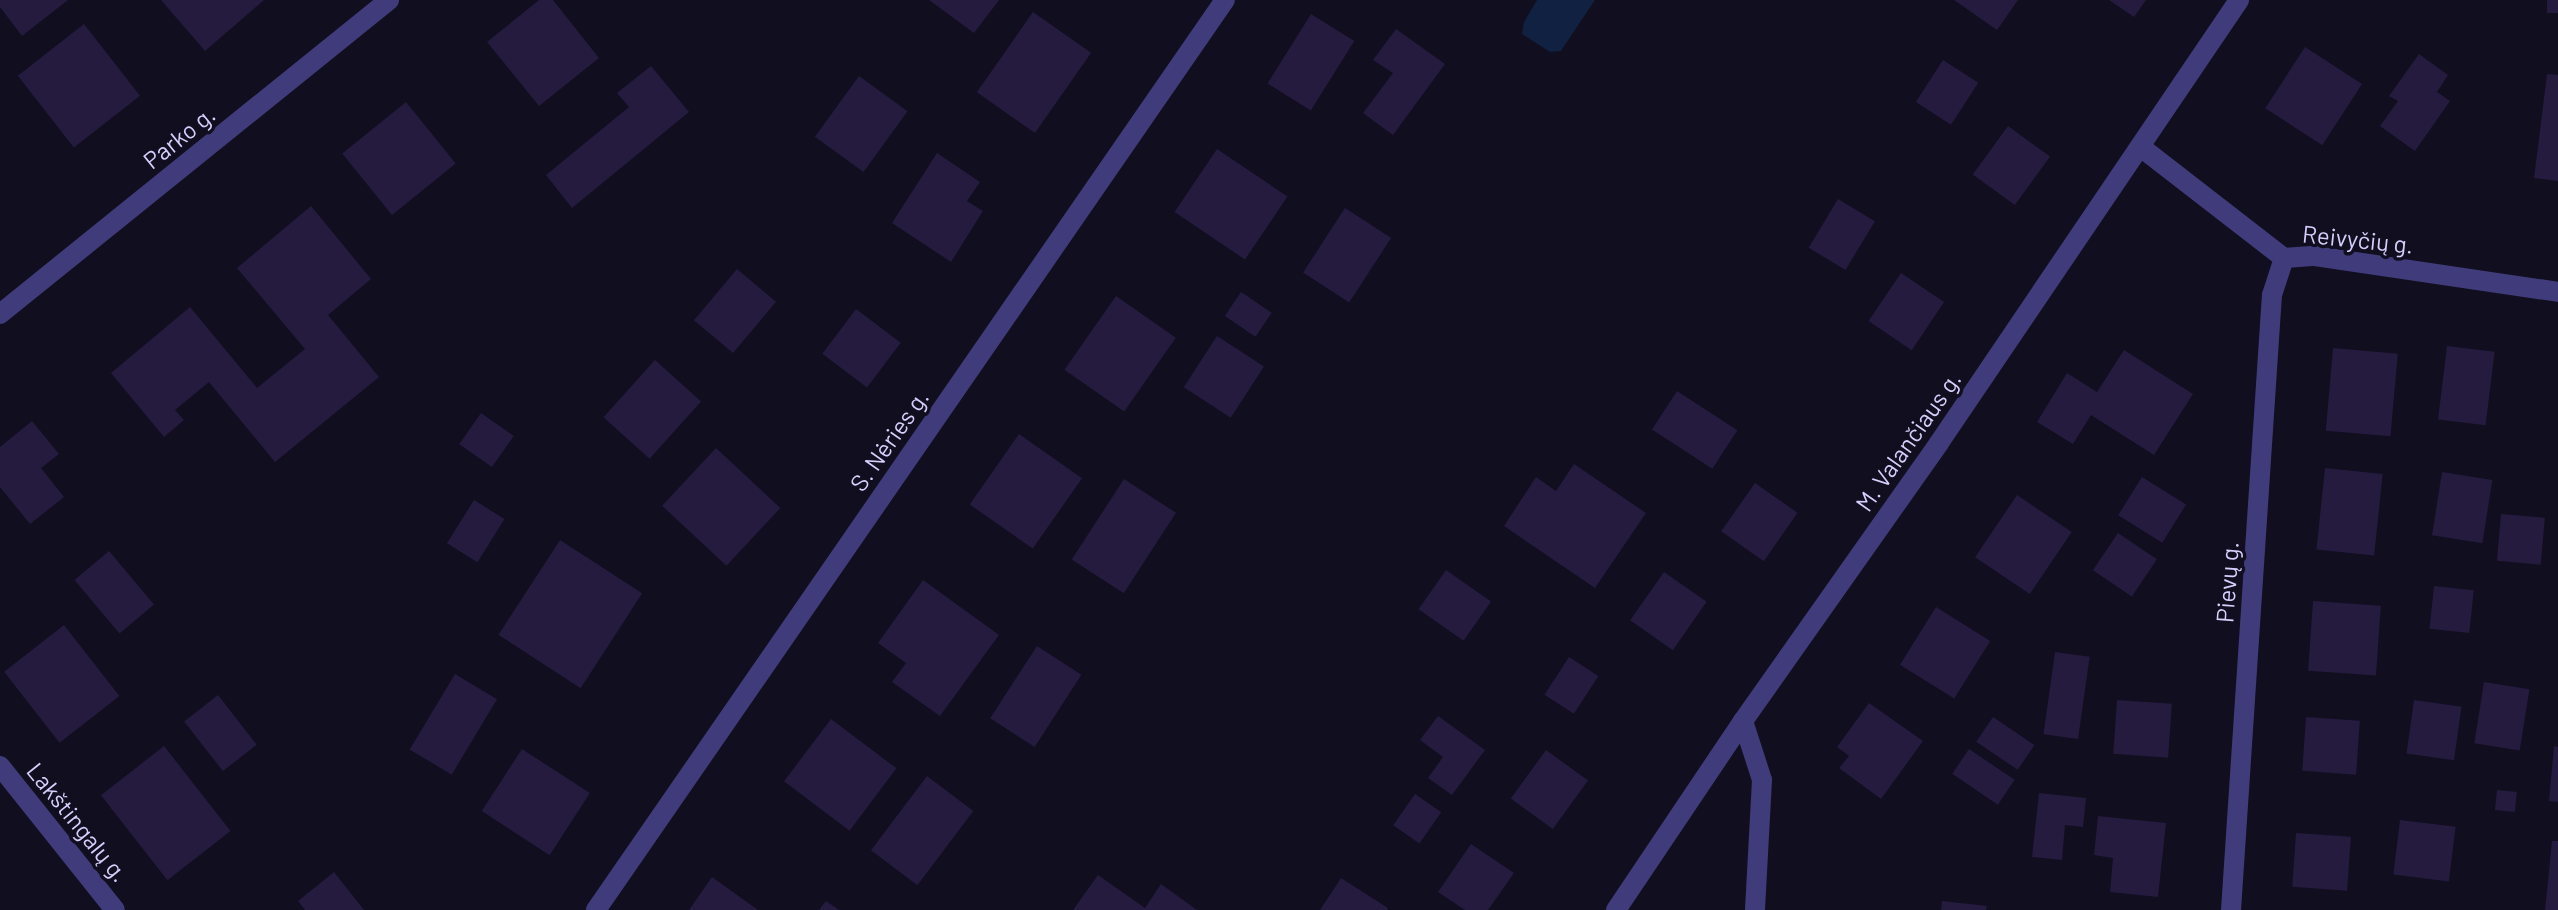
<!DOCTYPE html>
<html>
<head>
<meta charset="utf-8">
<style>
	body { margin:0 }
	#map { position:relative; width:2558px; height:910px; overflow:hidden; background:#110e1f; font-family:Barlow,sans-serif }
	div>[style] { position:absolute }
	.water>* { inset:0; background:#102141 }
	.building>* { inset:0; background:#241b3f; transform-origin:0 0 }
	.minor>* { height:20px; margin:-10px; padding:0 10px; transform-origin:10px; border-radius:10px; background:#403c7b }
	span { translate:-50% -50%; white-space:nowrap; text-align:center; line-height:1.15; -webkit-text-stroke:7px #110e1f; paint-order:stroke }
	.street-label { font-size:24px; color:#d6cffc }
</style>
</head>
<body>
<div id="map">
	<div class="water">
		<i style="clip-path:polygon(1537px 0,1595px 0,1561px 51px,1550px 52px,1522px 34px,1524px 22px)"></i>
	</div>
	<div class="building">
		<i style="clip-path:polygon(0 0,68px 0,22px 36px,0 7px)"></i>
		<i style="clip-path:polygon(161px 0,264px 0,205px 51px)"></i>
		<i style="clip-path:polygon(539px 0,553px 0,599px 58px,539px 106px,487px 42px)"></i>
		<i style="clip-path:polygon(929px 0,999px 0,974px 33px)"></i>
		<i style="clip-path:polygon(1954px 0,2018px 0,1997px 30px)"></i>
		<i style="clip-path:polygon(2109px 0,2146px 0,2134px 17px)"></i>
		<i style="left:2547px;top:0;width:11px;height:13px"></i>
		<i style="left:1033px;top:12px;width:71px;height:98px;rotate:35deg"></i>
		<i style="left:1311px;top:14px;width:51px;height:82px;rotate:32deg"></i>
		<i style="left:84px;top:24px;width:91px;height:84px;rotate:52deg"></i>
		<i style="clip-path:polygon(1396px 29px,1445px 64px,1393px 135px,1363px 113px,1393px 73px,1373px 60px)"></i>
		<i style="left:2305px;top:47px;width:68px;height:73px;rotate:33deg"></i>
		<i style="clip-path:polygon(2419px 54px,2448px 75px,2437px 92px,2450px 101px,2415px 151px,2380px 126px,2398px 101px,2389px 96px)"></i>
		<i style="left:1943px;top:60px;width:42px;height:50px;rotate:33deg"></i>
		<i style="clip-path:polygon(651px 66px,689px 112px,572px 208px,546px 175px,629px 107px,617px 93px)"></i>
		<i style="clip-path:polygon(2547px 74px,2558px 75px,2558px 181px,2534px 178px)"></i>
		<i style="left:859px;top:76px;width:60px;height:75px;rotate:36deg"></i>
		<i style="left:406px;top:102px;width:79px;height:82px;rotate:51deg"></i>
		<i style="left:2008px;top:126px;width:52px;height:60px;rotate:36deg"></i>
		<i style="left:1217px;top:149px;width:85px;height:76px;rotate:34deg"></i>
		<i style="clip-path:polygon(937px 153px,980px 182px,967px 201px,983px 211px,951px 262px,892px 223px)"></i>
		<i style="left:1838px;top:199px;width:43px;height:57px;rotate:31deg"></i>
		<i style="clip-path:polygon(311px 206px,371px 279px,328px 315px,379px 377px,275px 462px,209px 382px,175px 410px,184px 420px,164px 437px,111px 373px,190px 307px,257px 388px,305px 349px,237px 268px)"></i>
		<i style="left:1345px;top:208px;width:55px;height:77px;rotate:33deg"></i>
		<i style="left:737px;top:269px;width:51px;height:67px;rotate:40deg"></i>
		<i style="left:1901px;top:273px;width:52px;height:58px;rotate:34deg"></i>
		<i style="left:1241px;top:292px;width:37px;height:29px;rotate:34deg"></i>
		<i style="left:1116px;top:296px;width:73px;height:90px;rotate:35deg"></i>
		<i style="left:856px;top:309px;width:56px;height:56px;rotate:37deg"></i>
		<i style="left:1217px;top:336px;width:56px;height:61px;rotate:33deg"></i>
		<i style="left:2447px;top:346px;width:48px;height:74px;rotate:7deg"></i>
		<i style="left:2333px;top:348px;width:65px;height:83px;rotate:5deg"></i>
		<i style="clip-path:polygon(2124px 350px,2193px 394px,2154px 455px,2091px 415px,2073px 444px,2037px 422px,2067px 373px,2097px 392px)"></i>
		<i style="left:655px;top:360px;width:62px;height:77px;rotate:42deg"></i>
		<i style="left:1677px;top:391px;width:72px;height:46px;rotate:33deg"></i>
		<i style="left:481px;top:413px;width:40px;height:38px;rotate:35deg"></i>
		<i style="clip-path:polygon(32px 421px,59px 454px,41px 468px,64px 497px,30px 524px,0 487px,0 447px)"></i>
		<i style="left:1019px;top:434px;width:77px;height:86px;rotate:35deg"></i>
		<i style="left:716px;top:448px;width:88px;height:79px;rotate:43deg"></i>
		<i style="clip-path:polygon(1574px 464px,1646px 513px,1595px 588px,1504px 526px,1536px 477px,1556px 491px)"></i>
		<i style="left:2325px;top:468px;width:58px;height:82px;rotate:6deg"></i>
		<i style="left:2442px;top:472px;width:51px;height:64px;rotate:9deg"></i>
		<i style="left:2142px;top:477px;width:52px;height:45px;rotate:32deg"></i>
		<i style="left:1124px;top:479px;width:62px;height:96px;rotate:33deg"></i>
		<i style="left:1755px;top:483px;width:52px;height:59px;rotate:35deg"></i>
		<i style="left:2017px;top:495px;width:66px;height:75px;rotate:34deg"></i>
		<i style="left:474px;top:500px;width:36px;height:51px;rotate:32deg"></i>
		<i style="left:2501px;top:514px;width:44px;height:47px;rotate:5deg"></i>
		<i style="left:2118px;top:533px;width:47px;height:45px;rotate:34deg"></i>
		<i style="left:560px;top:540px;width:98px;height:113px;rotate:33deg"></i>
		<i style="left:109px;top:551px;width:70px;height:45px;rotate:50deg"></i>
		<i style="left:1446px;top:570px;width:55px;height:48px;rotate:35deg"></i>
		<i style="left:1664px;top:572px;width:52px;height:59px;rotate:35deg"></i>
		<i style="clip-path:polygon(923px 580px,999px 635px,940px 716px,892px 682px,906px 663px,878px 643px)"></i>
		<i style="left:2434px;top:586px;width:40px;height:43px;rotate:6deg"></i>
		<i style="left:2313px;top:601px;width:68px;height:70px;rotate:4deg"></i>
		<i style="left:1936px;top:607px;width:64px;height:68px;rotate:32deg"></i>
		<i style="left:64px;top:625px;width:90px;height:76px;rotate:52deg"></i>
		<i style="left:1037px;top:646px;width:53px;height:86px;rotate:33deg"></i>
		<i style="left:2055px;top:652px;width:35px;height:83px;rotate:8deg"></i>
		<i style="left:1569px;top:657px;width:35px;height:45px;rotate:33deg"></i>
		<i style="left:455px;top:674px;width:49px;height:88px;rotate:31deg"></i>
		<i style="left:2484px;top:682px;width:46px;height:62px;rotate:9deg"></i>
		<i style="left:218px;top:695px;width:63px;height:43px;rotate:52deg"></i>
		<i style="left:2117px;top:700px;width:55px;height:54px;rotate:4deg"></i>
		<i style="left:2414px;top:700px;width:48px;height:54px;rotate:8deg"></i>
		<i style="clip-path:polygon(1869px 703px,1923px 741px,1881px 799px,1839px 768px,1849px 756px,1837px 747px)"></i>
		<i style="clip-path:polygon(1438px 716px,1485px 750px,1452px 795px,1428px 778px,1443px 757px,1420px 740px)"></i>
		<i style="left:1993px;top:717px;width:50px;height:30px;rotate:34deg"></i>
		<i style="left:2306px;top:717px;width:54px;height:54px;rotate:4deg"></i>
		<i style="left:831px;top:719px;width:82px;height:78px;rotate:37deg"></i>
		<i style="left:164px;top:746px;width:108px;height:80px;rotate:52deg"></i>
		<i style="clip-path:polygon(2554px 746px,2558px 747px,2558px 802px,2549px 801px)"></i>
		<i style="left:522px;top:749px;width:81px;height:74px;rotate:33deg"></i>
		<i style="left:1969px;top:749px;width:55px;height:30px;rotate:34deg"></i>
		<i style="left:1546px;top:750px;width:52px;height:60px;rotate:36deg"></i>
		<i style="left:927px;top:776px;width:58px;height:93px;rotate:37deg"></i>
		<i style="left:2497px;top:790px;width:20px;height:20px;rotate:6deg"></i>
		<i style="clip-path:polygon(2039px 793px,2086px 798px,2083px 827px,2065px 825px,2062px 860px,2032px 857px)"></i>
		<i style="left:1415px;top:794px;width:32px;height:38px;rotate:35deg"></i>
		<i style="clip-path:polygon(2098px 816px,2166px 823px,2158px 897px,2110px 892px,2113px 858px,2094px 855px)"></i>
		<i style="left:2400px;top:820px;width:56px;height:55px;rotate:7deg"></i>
		<i style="left:2296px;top:833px;width:55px;height:54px;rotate:4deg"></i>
		<i style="clip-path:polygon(2552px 841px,2558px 841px,2558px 910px,2545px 910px)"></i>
		<i style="clip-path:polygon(1471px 844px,1514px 873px,1488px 910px,1465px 910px,1438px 892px)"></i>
		<i style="clip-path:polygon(334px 872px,364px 910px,305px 910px,298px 901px)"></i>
		<i style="clip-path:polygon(1098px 875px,1145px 908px,1161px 884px,1197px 910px,1073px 910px)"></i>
		<i style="clip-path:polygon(712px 877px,758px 910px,689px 910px)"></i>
		<i style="clip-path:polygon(1341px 878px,1388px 908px,1387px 910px,1320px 910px)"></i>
		<i style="clip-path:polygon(826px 901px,839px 910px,819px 910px)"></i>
		<i style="clip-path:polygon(1942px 901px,1987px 906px,1986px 910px,1941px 910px)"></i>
	</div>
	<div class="minor">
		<i style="left:2142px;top:148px;width:180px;rotate:37.8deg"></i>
		<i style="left:2284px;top:258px;width:31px;rotate:-4deg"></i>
		<i style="left:2315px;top:256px;width:246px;rotate:8.4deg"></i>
		<i style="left:0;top:314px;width:500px;rotate:-38.9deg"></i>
		<i style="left:1743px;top:721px;width:62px;rotate:72.1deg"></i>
		<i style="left:1762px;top:780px;width:130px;rotate:93.1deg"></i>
		<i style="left:0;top:766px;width:184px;rotate:51.4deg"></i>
		<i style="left:596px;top:910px;width:1106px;rotate:-55.35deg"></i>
		<i style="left:1616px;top:910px;width:228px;rotate:-56.1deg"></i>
		<i style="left:1743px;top:721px;width:340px;rotate:-54.8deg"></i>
		<i style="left:1939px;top:443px;width:535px;rotate:-55.89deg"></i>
		<i style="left:2231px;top:910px;width:616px;rotate:-86.19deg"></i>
		<i style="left:2272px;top:295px;width:39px;rotate:-72deg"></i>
	</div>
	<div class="street-label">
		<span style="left:179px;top:137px;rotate:-39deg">Parko g.</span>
		<span style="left:2358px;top:239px;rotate:6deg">Reivyčių g.</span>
		<span style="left:889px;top:440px;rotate:-55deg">S. Nėries g.</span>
		<span style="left:1908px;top:441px;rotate:-55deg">M. Valančiaus g.</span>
		<span style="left:2227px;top:582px;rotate:-86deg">Pievų g.</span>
		<span style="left:78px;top:822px;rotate:51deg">Lakštingalų g.</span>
	</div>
</div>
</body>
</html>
